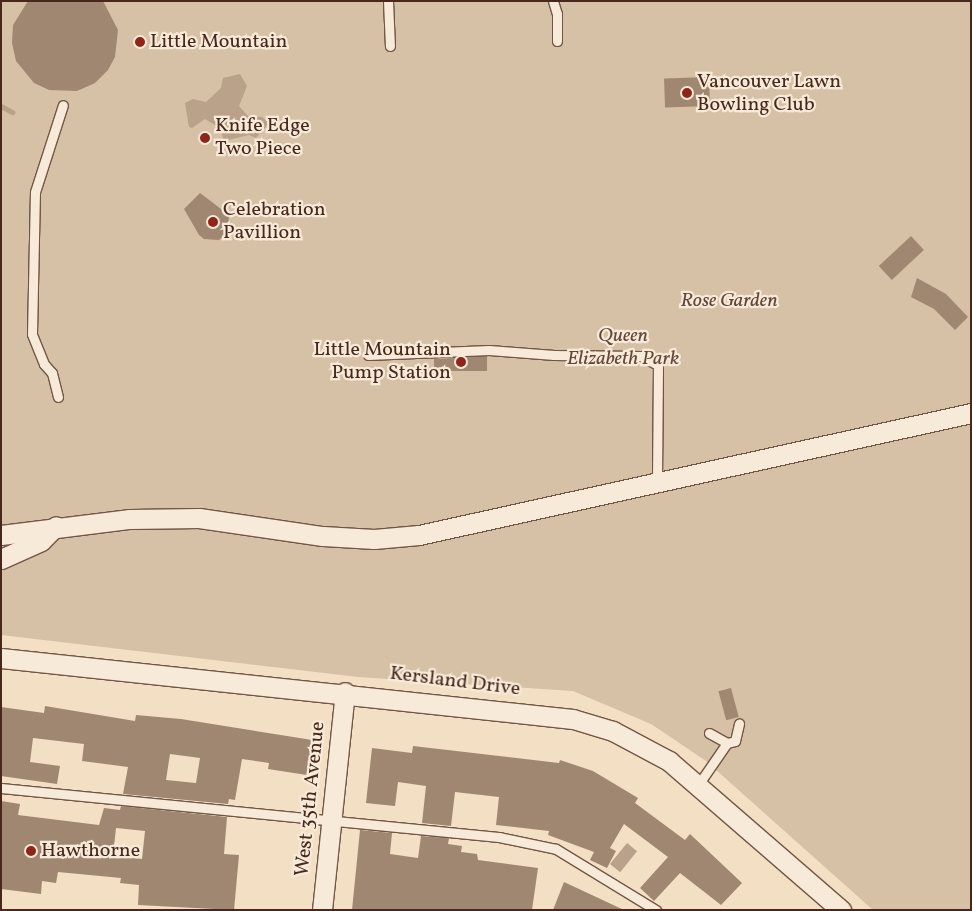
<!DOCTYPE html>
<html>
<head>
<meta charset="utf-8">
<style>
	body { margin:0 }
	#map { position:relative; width:972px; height:911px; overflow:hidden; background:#f3dfc3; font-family:Vollkorn,serif }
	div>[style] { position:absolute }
	.green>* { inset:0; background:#d6c0a6 }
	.water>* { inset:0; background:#b9a18a; transform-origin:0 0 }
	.stream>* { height:5px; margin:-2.5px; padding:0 2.5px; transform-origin:2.5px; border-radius:2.5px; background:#b9a18a }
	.building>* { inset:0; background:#a08772; transform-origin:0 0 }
	.roads { filter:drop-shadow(1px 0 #725645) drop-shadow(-1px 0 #725645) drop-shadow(0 1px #725645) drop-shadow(0 -1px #725645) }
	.service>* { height:9px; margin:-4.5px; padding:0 4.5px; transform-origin:4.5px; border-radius:4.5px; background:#f7ead8 }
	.minor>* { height:19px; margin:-9.5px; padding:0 9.5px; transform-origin:9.5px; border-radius:9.5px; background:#f7ead8 }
	.dots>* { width:14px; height:14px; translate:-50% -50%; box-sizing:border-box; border:2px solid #f7ead8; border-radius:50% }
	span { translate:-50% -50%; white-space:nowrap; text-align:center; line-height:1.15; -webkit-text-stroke:4.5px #f7ead8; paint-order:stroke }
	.poi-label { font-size:20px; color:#47281b }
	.left { translate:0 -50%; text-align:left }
	.right { translate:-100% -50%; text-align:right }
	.park-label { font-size:20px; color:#644637; font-style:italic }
	.street-label { font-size:20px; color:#47281b }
	.frame { position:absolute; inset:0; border:2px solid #47281b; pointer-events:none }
</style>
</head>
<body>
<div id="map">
	<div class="green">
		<i style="clip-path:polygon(1px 1px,971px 1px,971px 910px,873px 910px,706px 761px,651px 724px,573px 691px,358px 677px,1px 635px)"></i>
	</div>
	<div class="water">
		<i style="clip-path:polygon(240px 74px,247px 86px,239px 106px,248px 116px,262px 117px,269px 123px,256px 138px,249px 135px,224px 141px,220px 128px,205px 119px,192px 128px,189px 127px,185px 103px,193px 99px,206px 102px,221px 88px,223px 78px)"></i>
		<i style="left:627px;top:843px;width:13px;height:27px;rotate:39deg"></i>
	</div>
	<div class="stream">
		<i style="left:1px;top:106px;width:13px;rotate:29deg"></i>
	</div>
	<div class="building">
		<i style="clip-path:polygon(28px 1px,103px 1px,118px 30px,115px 57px,108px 70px,95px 83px,77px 91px,49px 90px,34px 83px,16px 61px,12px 43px,13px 25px)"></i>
		<i style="left:709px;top:77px;width:29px;height:45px;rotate:88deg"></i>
		<i style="clip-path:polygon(200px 193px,229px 215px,228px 232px,219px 240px,204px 239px,199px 235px,184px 209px)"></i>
		<i style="left:911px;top:236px;width:19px;height:44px;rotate:47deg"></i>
		<i style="clip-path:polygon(917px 278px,946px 294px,968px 317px,955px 330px,934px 309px,911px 297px)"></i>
		<i style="clip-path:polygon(487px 356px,487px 371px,434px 371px,434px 359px)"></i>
		<i style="left:731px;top:688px;width:30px;height:13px;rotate:75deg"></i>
		<i style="clip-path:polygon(evenodd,45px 706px,135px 721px,136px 715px,181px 719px,312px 740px,307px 775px,268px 769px,269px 763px,242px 759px,235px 800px,229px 799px,228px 804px,123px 794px,128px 767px,82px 761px,84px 744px,33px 738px,30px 762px,60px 766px,57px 784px,1px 776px,1px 707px,44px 713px,45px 706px,170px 754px,200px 758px,196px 783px,166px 780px,170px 754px)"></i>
		<i style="clip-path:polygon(413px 746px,559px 763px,560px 760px,593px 771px,638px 798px,635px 803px,685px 840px,690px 834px,742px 883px,721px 905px,680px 873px,654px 901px,640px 888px,668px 857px,624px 824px,610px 848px,616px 851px,607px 868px,590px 860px,594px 852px,548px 835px,549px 831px,496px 825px,499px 797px,455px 792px,451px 826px,422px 823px,426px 786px,398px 782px,395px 806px,366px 803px,372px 748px,412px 753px)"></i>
		<i style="clip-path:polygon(evenodd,1px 801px,20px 804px,18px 815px,99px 825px,104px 808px,120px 810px,121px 806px,227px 817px,224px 854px,239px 855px,234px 910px,138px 905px,139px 885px,120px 883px,121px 878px,58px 872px,56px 883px,42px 881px,41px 894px,1px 889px,1px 801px,116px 828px,145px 831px,142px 859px,113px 856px,116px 828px)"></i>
		<i style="clip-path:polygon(360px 830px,392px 833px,390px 854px,418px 858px,421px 836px,449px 838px,448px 844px,462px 846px,461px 852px,477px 854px,478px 860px,538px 868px,532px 910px,352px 910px)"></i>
		<i style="clip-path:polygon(564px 882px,624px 910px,553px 910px)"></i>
	</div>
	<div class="roads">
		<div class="service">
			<i style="left:388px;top:1px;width:45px;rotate:87.5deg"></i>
			<i style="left:553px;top:1px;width:14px;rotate:73deg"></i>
			<i style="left:557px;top:14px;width:27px;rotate:90deg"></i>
			<i style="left:368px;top:355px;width:121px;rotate:-2.4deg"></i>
			<i style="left:489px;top:350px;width:65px;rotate:4.4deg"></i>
			<i style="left:554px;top:355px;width:87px;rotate:0.7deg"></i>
			<i style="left:641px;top:356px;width:19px;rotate:28deg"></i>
			<i style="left:658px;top:365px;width:117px;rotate:90.5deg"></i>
			<i style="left:58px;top:397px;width:25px;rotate:-104deg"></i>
			<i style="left:52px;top:373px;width:12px;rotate:-132deg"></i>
			<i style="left:44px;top:364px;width:32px;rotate:-112deg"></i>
			<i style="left:32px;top:334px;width:142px;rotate:-88.8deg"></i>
			<i style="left:35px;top:192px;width:91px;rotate:-72.2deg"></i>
			<i style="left:709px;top:733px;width:21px;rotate:29deg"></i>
			<i style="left:727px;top:743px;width:8px;rotate:-14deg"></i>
			<i style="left:735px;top:741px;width:18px;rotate:-77deg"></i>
			<i style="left:698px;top:785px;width:51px;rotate:-55.4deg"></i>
			<i style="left:1px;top:788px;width:500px;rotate:5.62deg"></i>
			<i style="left:499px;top:837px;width:58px;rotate:11.9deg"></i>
			<i style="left:556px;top:849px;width:117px;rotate:31.4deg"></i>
		</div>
		<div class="minor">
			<i style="left:1px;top:535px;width:130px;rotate:-7.1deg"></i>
			<i style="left:130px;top:519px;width:69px;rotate:-0.8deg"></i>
			<i style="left:199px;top:518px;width:125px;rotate:8.3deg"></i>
			<i style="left:323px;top:536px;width:51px;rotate:3.4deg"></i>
			<i style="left:374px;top:539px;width:45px;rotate:-5.1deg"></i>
			<i style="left:419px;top:535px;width:565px;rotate:-12.46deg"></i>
			<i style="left:1px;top:559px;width:44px;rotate:-24.2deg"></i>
			<i style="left:41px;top:541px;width:21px;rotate:-45deg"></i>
			<i style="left:1px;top:658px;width:575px;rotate:6.09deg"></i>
			<i style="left:573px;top:719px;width:42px;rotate:16.7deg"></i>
			<i style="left:613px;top:731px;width:64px;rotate:28.2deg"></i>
			<i style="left:669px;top:761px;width:228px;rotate:40.9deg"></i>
			<i style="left:322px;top:910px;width:219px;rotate:-84deg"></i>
		</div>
	</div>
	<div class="dots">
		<i style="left:140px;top:42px;background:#8f2418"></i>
		<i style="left:687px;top:93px;background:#8f2418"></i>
		<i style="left:205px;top:138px;background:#8f2418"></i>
		<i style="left:213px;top:222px;background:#8f2418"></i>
		<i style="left:461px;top:362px;background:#8f2418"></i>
		<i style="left:31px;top:851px;background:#8f2418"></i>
	</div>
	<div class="poi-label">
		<span class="left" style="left:150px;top:42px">Little Mountain</span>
		<span class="left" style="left:697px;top:94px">Vancouver Lawn<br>Bowling Club</span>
		<span class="left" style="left:215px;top:138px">Knife Edge<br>Two Piece</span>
		<span class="left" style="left:223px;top:222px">Celebration<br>Pavillion</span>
		<span class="right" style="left:451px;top:362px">Little Mountain<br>Pump Station</span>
		<span class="left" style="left:41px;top:851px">Hawthorne</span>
	</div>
	<div class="park-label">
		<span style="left:729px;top:301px">Rose Garden</span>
		<span style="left:623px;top:348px">Queen<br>Elizabeth Park</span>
	</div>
	<div class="street-label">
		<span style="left:455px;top:682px;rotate:7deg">Kersland Drive</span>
		<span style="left:311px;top:799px;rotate:-84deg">West 35th Avenue</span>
	</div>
	<div class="frame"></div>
</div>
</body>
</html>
